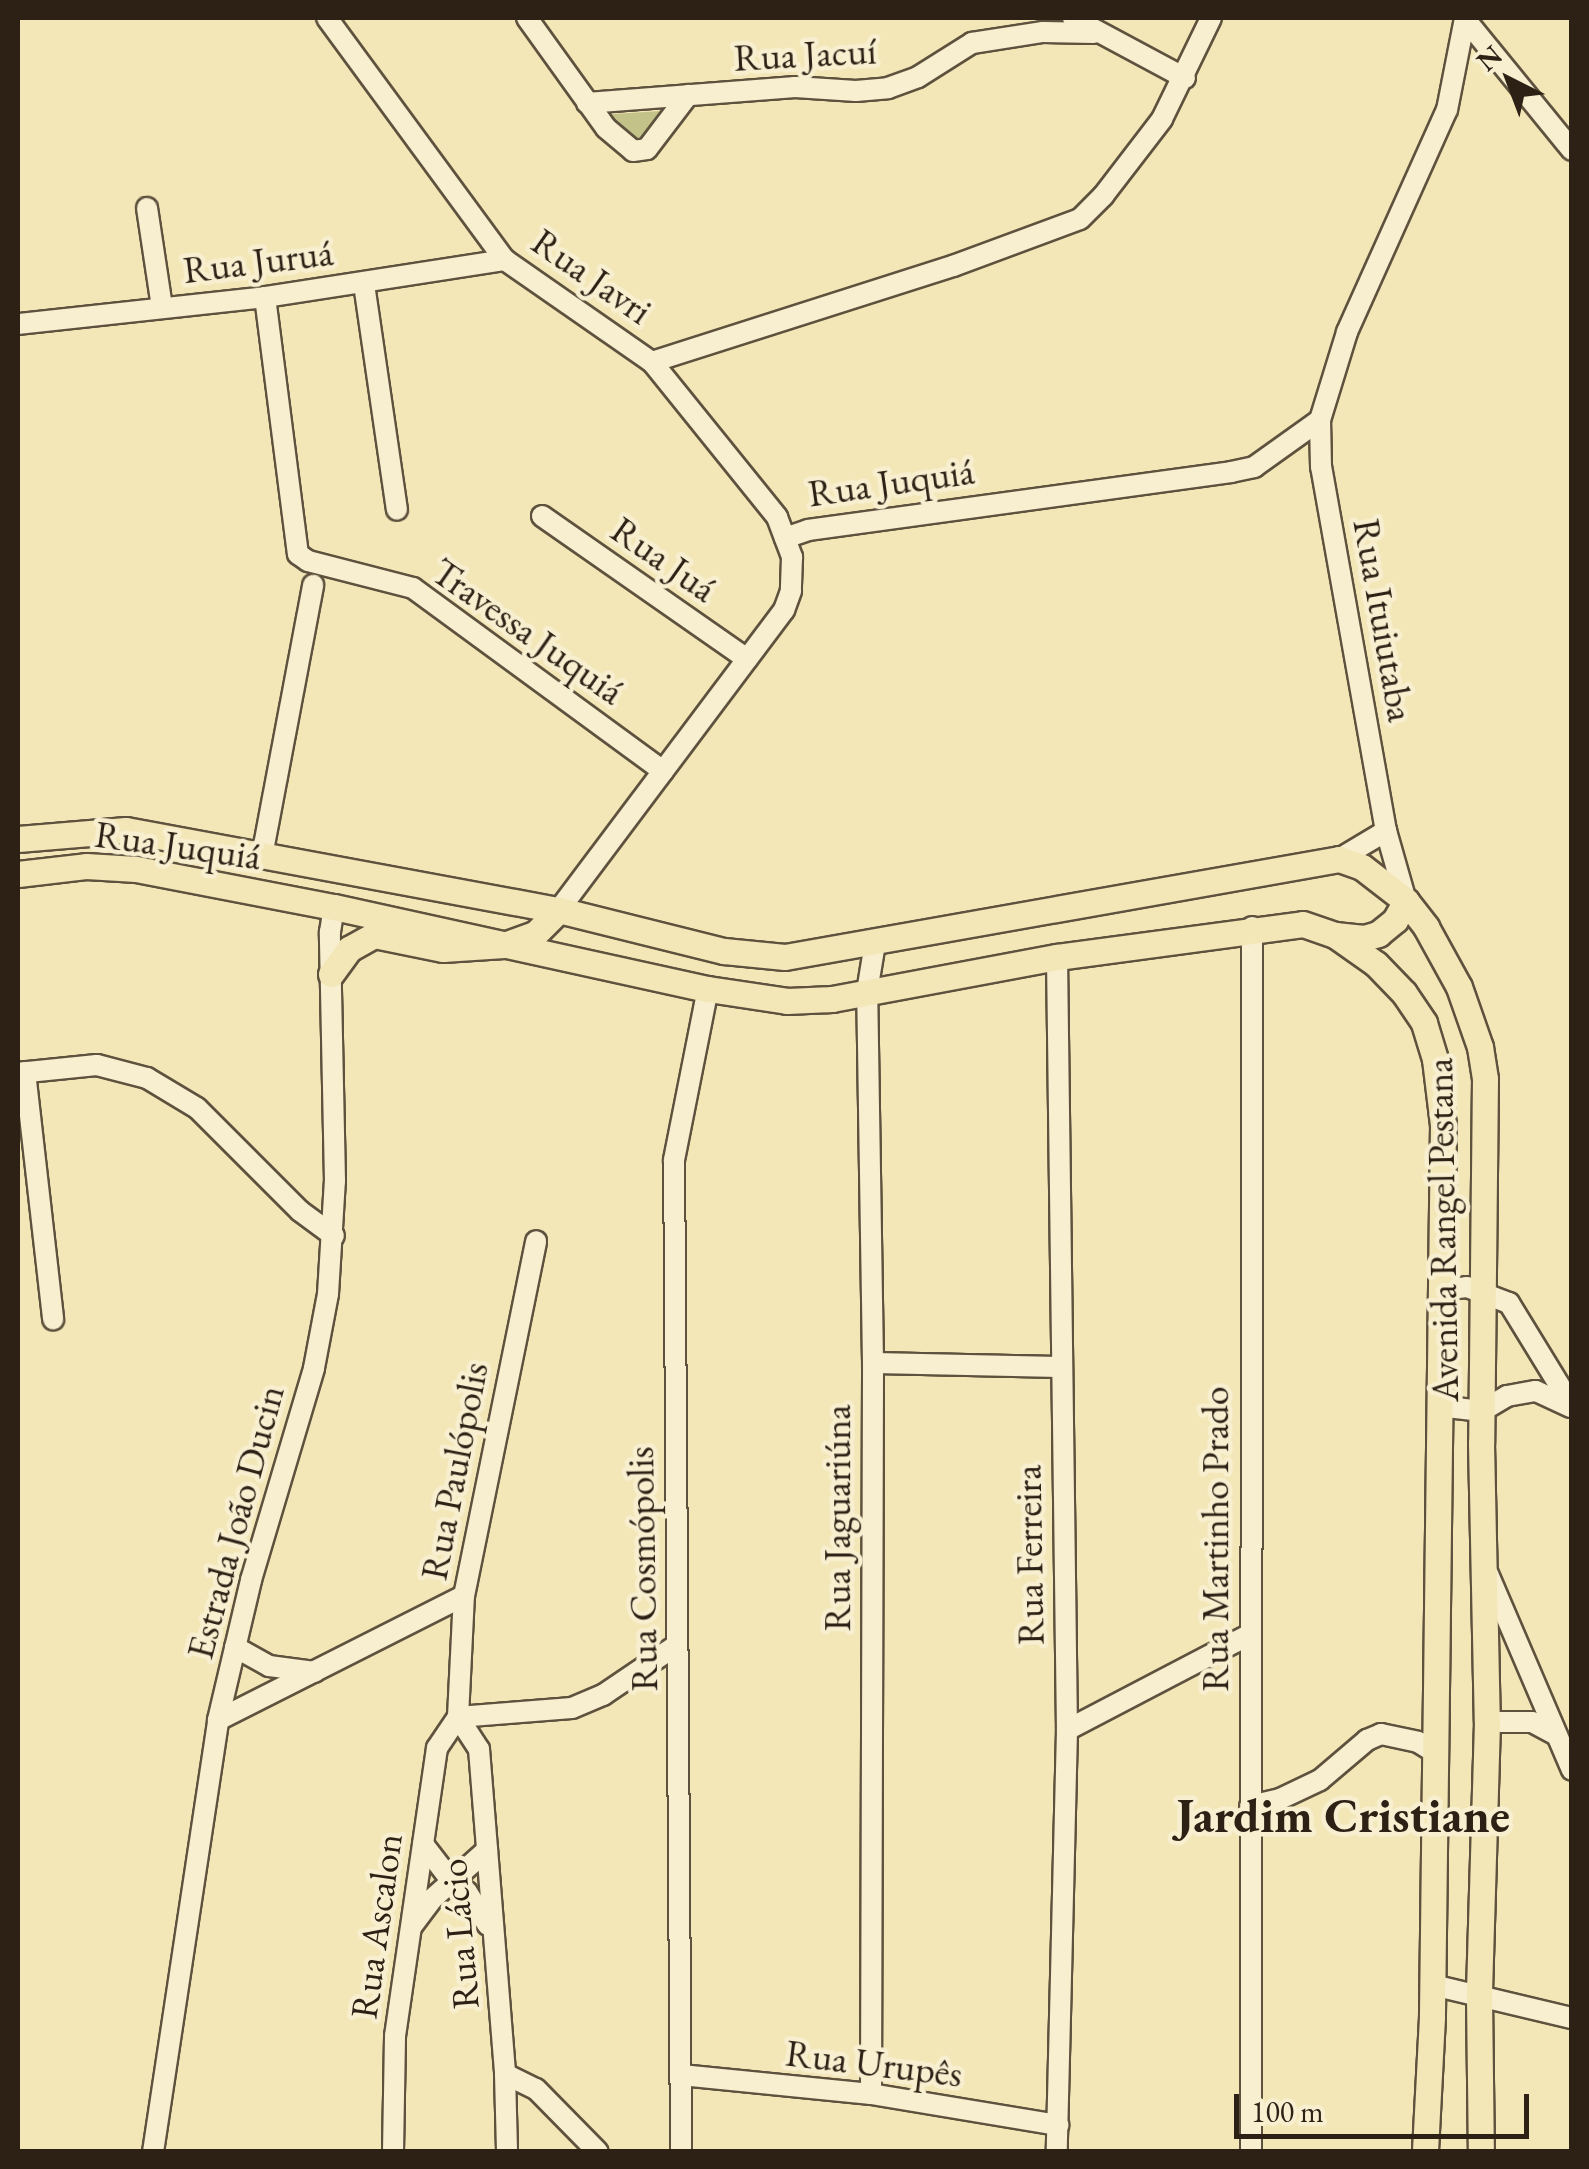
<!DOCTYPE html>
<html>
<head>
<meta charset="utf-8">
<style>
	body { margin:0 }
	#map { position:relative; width:1589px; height:2169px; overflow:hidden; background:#f3e6b7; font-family:"EB Garamond",serif }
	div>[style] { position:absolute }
	.green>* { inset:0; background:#c3c389 }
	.roads { filter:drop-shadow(2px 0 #5e523e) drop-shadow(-2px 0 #5e523e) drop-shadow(0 2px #5e523e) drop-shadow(0 -2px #5e523e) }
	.minor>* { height:20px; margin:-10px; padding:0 10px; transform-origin:10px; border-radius:10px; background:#f7efd0 }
	.major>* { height:25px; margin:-12.5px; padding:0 12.5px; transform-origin:12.5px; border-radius:12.5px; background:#f3e6b7 }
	span { translate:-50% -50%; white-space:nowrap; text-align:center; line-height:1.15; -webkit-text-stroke:9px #f7efd0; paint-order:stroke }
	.street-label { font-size:38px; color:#2d2015 }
	.district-label { font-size:48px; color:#2d2015; font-weight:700 }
	.frame { position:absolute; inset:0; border:20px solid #2d2015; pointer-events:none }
	.north { position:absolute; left:1459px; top:30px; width:100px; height:100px; -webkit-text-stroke:8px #f7efd0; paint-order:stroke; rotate:318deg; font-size:28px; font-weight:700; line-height:40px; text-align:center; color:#2d2015 }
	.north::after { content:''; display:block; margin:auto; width:35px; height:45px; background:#2d2015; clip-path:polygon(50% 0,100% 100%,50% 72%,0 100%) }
	.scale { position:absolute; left:1234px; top:2094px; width:295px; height:45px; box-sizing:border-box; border:5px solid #2d2015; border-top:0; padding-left:12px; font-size:30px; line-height:35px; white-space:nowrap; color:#2d2015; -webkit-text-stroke:8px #f7efd0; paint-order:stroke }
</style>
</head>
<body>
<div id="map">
	<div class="green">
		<i style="clip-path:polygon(661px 111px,638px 142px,611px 118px,613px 114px)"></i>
	</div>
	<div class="roads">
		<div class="minor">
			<i style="left:327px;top:18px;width:300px;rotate:53.7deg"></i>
			<i style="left:505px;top:260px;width:179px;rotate:34.8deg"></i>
			<i style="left:652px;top:362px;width:199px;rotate:51.1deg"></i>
			<i style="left:777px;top:517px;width:43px;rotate:69.4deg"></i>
			<i style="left:792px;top:557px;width:34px;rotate:92deg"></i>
			<i style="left:791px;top:591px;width:20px;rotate:110deg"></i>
			<i style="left:784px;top:610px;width:375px;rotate:126.9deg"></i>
			<i style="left:527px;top:18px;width:135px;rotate:54.3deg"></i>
			<i style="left:606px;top:128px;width:35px;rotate:40deg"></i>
			<i style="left:633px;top:151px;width:14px;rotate:-8deg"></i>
			<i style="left:647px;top:149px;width:68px;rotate:-52.8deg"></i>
			<i style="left:1073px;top:18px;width:127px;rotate:28.2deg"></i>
			<i style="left:1465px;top:19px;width:169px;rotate:50.8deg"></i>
			<i style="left:587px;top:103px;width:209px;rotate:-4.4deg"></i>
			<i style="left:795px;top:87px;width:61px;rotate:3.8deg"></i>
			<i style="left:856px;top:91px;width:32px;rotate:-5deg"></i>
			<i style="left:888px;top:88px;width:32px;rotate:-20deg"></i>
			<i style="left:918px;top:77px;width:64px;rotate:-32.2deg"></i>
			<i style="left:972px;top:43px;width:72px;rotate:-8.8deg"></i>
			<i style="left:1043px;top:32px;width:51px;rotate:1.1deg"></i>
			<i style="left:147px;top:208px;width:100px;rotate:81.4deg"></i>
			<i style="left:364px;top:284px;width:228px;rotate:81.7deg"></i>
			<i style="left:265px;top:297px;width:259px;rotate:82.7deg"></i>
			<i style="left:298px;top:554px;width:12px;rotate:35deg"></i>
			<i style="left:308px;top:561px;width:108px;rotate:14.4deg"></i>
			<i style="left:413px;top:588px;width:310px;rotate:36.2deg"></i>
			<i style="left:18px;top:324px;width:248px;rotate:-6.2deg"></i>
			<i style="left:265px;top:297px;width:243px;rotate:-8.8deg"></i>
			<i style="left:652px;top:362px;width:316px;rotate:-17.7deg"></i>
			<i style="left:953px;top:266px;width:135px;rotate:-20.3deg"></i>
			<i style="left:1080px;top:219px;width:33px;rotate:-45deg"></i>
			<i style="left:1103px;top:196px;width:97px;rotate:-52.5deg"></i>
			<i style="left:1162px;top:119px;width:112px;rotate:-64.1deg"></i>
			<i style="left:542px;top:516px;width:250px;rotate:34.9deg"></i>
			<i style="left:785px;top:538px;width:24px;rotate:-19deg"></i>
			<i style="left:808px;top:530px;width:427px;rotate:-7.8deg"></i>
			<i style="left:1231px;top:472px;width:24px;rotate:-12deg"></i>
			<i style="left:1254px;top:467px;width:81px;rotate:-35.5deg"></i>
			<i style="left:262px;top:856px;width:276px;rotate:-79.3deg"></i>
			<i style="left:1339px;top:859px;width:55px;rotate:-30.8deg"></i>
			<i style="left:1406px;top:901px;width:73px;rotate:-105.9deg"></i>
			<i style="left:1386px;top:831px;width:370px;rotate:-100.1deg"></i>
			<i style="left:1321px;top:467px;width:47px;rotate:-91.2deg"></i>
			<i style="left:1320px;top:420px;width:92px;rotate:-72.9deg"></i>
			<i style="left:1347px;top:332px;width:243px;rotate:-65.8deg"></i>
			<i style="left:1447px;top:110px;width:94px;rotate:-78.9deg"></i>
			<i style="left:1057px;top:957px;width:773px;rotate:89.26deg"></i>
			<i style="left:1067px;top:1730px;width:422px;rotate:91.4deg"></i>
			<i style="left:25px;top:1072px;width:249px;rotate:83.5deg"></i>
			<i style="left:18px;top:1073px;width:79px;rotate:-5.8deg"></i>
			<i style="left:97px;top:1065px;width:52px;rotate:14.6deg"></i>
			<i style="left:147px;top:1078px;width:58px;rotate:31deg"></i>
			<i style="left:197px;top:1108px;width:146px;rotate:45deg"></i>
			<i style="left:300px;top:1211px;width:42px;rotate:36.3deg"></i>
			<i style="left:1440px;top:1290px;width:27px;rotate:-6deg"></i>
			<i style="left:1467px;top:1287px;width:45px;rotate:20.9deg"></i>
			<i style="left:1509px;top:1303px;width:121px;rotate:58.5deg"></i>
			<i style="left:873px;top:1363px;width:188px;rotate:1.2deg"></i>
			<i style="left:1438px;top:1406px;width:44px;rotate:6.5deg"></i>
			<i style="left:1482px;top:1411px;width:29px;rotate:-31deg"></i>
			<i style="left:1507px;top:1396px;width:29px;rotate:-10deg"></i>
			<i style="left:1536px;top:1391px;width:38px;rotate:25deg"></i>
			<i style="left:1488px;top:1574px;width:213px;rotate:66.8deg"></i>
			<i style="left:235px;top:1647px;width:39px;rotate:29deg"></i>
			<i style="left:269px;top:1666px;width:46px;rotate:7.4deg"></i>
			<i style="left:458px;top:1717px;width:121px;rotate:-87.2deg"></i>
			<i style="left:464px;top:1596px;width:362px;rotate:-78.5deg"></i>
			<i style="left:458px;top:1717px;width:38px;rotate:57deg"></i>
			<i style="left:479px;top:1749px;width:326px;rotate:85.4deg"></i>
			<i style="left:505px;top:2074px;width:78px;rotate:88.5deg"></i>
			<i style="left:458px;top:1717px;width:114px;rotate:-4.5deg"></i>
			<i style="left:572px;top:1708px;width:34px;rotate:-23deg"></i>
			<i style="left:603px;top:1695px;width:86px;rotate:-34.1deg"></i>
			<i style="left:218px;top:1720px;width:275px;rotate:-26.8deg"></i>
			<i style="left:1487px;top:1722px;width:45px"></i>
			<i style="left:1532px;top:1722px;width:27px;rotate:28deg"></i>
			<i style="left:1067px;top:1730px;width:205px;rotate:-27.6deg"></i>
			<i style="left:1250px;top:1806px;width:31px;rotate:-13deg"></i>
			<i style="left:1280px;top:1799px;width:44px;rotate:-25.4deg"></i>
			<i style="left:1320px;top:1780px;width:62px;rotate:-40.4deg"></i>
			<i style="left:1367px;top:1740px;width:15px;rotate:-23deg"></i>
			<i style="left:1381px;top:1734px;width:38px;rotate:12deg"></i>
			<i style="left:1418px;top:1742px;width:19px;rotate:32deg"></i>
			<i style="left:423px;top:1844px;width:49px;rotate:52.4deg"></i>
			<i style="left:453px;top:1883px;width:17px;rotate:33deg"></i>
			<i style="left:467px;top:1892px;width:39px;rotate:58deg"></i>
			<i style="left:412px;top:1926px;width:34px;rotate:-53deg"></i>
			<i style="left:432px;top:1899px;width:74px;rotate:-41.7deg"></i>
			<i style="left:1433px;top:1985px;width:143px;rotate:13.4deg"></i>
			<i style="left:505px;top:2074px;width:34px;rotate:26deg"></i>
			<i style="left:536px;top:2089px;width:88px;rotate:45.5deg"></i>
			<i style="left:681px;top:2075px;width:191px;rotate:5.7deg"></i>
			<i style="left:871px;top:2094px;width:190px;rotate:9.4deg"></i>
			<i style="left:871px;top:2094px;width:731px;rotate:-89.84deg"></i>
			<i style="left:873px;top:1363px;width:371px;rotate:-90.9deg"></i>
			<i style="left:867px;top:992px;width:50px;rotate:-80.7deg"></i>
			<i style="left:153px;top:2152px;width:437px;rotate:-81.4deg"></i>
			<i style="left:218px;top:1720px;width:144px;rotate:-76.7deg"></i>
			<i style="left:251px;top:1580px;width:221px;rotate:-73.4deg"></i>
			<i style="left:314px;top:1368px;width:75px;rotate:-79.3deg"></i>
			<i style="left:328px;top:1294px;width:113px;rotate:-86.5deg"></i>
			<i style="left:335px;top:1181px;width:249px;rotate:-91.2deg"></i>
			<i style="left:330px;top:932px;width:25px;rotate:-81deg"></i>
			<i style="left:393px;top:2152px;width:116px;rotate:-89deg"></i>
			<i style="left:395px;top:2036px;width:291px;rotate:-81.7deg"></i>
			<i style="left:437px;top:1748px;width:37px;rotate:-56deg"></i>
			<i style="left:681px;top:2152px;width:992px;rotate:-90.4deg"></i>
			<i style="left:674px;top:1160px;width:174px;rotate:-78.8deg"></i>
			<i style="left:1251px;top:2152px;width:1225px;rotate:-89.95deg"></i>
		</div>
		<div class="major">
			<i style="left:18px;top:839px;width:108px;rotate:-4.8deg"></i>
			<i style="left:126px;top:830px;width:440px;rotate:10.5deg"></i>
			<i style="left:559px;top:910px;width:170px;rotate:14deg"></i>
			<i style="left:724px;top:951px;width:61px;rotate:5.6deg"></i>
			<i style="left:785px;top:957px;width:563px;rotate:-10.03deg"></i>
			<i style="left:1339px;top:859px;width:24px;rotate:19deg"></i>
			<i style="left:1362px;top:867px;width:56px;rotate:37.7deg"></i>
			<i style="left:1406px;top:901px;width:33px;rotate:52deg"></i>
			<i style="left:1426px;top:927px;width:68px;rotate:61.2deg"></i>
			<i style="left:1459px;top:987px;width:64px;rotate:70.7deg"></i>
			<i style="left:1480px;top:1047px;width:32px;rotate:81deg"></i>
			<i style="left:1485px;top:1079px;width:364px;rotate:90.6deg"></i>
			<i style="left:1481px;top:1443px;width:279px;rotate:88.8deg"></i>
			<i style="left:1487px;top:1722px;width:275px;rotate:91.7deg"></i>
			<i style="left:1479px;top:1997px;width:155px;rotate:89.3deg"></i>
			<i style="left:18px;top:874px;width:68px;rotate:-6.7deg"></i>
			<i style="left:86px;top:866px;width:50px;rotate:3.4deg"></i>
			<i style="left:136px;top:869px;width:202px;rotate:10.9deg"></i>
			<i style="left:334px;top:907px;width:383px;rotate:12.4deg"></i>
			<i style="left:708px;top:989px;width:80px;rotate:8.6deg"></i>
			<i style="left:787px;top:1001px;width:45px;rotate:-2.5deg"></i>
			<i style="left:832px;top:999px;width:229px;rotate:-10.6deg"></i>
			<i style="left:1057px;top:957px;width:248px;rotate:-7.6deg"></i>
			<i style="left:1303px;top:924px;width:34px;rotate:19deg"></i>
			<i style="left:1335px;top:935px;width:50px;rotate:35.3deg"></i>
			<i style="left:1376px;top:964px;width:40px;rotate:46deg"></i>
			<i style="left:1404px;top:993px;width:36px;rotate:56deg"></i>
			<i style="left:1424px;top:1023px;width:38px;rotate:73deg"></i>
			<i style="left:1435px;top:1059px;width:66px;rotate:83.1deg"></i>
			<i style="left:1443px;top:1125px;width:892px;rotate:90.71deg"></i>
			<i style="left:1432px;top:2017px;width:135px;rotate:93deg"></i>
			<i style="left:1335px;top:935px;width:29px;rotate:6deg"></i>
			<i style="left:1364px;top:938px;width:15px;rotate:-16deg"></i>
			<i style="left:1378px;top:934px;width:22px;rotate:-39deg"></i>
			<i style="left:1395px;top:920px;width:22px;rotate:-60deg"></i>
			<i style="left:331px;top:974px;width:31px;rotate:-54deg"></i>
			<i style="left:349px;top:949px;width:29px;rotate:-29deg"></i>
			<i style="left:374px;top:935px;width:70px;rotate:11.5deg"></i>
			<i style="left:443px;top:949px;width:61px;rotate:-3.8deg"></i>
			<i style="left:504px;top:945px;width:33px;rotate:-20deg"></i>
			<i style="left:535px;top:934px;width:34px;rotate:-45deg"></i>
		</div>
	</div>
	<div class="street-label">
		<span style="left:805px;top:54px;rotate:-3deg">Rua Jacuí</span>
		<span style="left:258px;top:261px;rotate:-7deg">Rua Juruá</span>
		<span style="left:592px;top:276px;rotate:35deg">Rua Javri</span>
		<span style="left:891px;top:482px;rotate:-8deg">Rua Juquiá</span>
		<span style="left:664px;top:559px;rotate:35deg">Rua Juá</span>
		<span style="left:1384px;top:620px;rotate:80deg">Rua Ituiutaba</span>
		<span style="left:528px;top:631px;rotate:35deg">Travessa Juquiá</span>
		<span style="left:178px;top:845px;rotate:8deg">Rua Juquiá</span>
		<span style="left:1442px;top:1230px;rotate:-91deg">Avenida Rangel Pestana</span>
		<span style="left:454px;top:1471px;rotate:-79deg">Rua Paulópolis</span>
		<span style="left:837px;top:1518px;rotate:-90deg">Rua Jaguariúna</span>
		<span style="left:235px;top:1522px;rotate:-75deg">Estrada João Ducin</span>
		<span style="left:1215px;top:1539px;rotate:-90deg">Rua Martinho Prado</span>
		<span style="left:1029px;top:1555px;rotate:-91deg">Rua Ferreira</span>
		<span style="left:642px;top:1569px;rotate:-91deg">Rua Cosmópolis</span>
		<span style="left:376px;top:1926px;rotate:-82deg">Rua Ascalon</span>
		<span style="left:459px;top:1934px;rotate:-95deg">Rua Lácio</span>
		<span style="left:874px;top:2063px;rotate:7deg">Rua Urupês</span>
	</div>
	<div class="district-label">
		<span style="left:1343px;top:1816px">Jardim Cristiane</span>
	</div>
	<div class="frame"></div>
	<div class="north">N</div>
	<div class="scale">100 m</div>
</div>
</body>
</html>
